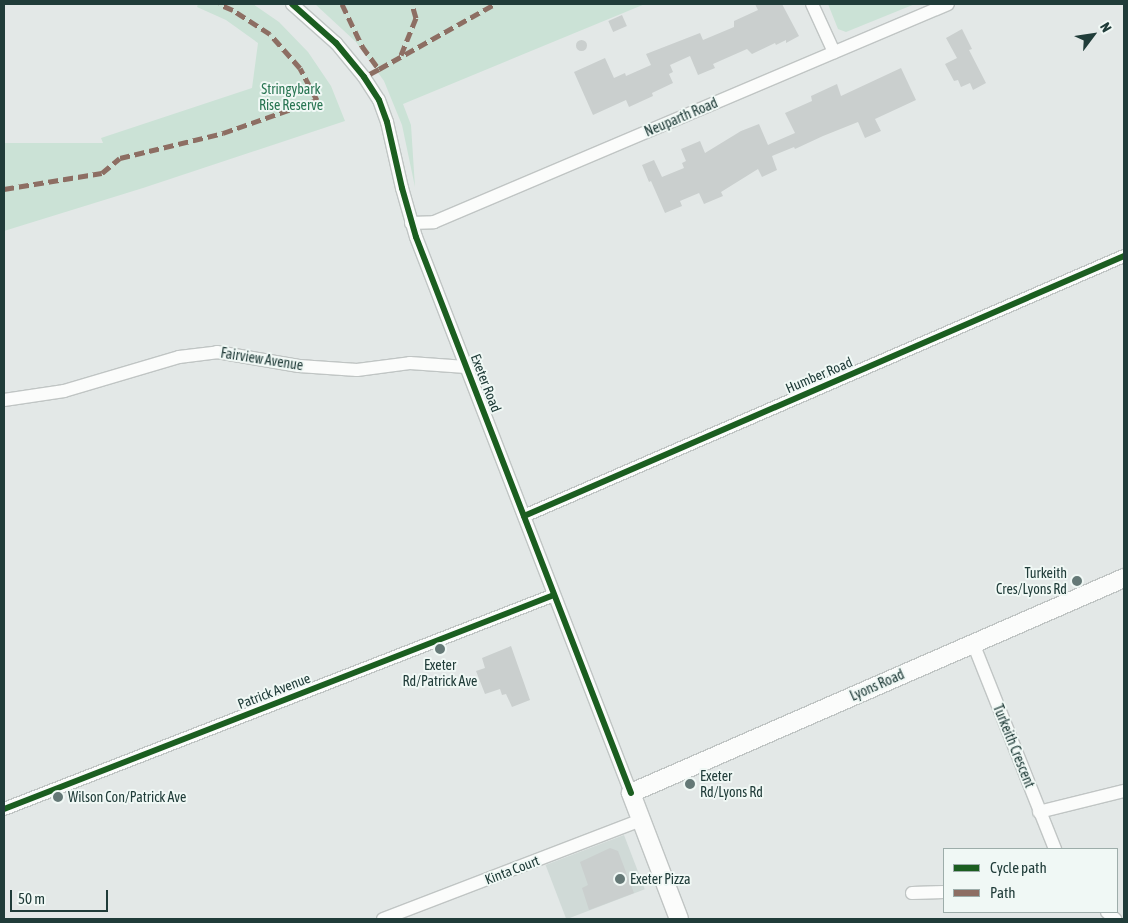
<!DOCTYPE html>
<html>
<head>
<meta charset="utf-8">
<style>
	body { margin:0 }
	#map { position:relative; width:1128px; height:923px; overflow:hidden; background:#e3e8e7; font-family:"Asap Condensed",sans-serif }
	div>[style] { position:absolute }
	.built>* { inset:0; background:#d0dad7; transform-origin:0 0 }
	.green>* { inset:0; background:#cbe2d6 }
	.building>* { inset:0; background:#cacfce; transform-origin:0 0 }
	.round { border-radius:50% }
	.roads { filter:drop-shadow(1px 0 #c0c5c4) drop-shadow(-1px 0 #c0c5c4) drop-shadow(0 1px #c0c5c4) drop-shadow(0 -1px #c0c5c4) }
	.street>* { height:12px; margin:-6px; padding:0 6px; transform-origin:6px; border-radius:6px; background:#fbfcfb }
	.secondary>* { height:18px; margin:-9px; padding:0 9px; transform-origin:9px; border-radius:9px; background:#fbfcfb }
	.quiet>* { height:5px; margin-top:-2.5px; transform-origin:0; background:repeating-linear-gradient(90deg,#8d6e63 0 10px,transparent 0 15px) }
	.cycleway>* { height:6px; margin:-3px; padding:0 3px; transform-origin:3px; border-radius:3px; background:#1b5e20 }
	.dots>* { width:14px; height:14px; translate:-50% -50%; box-sizing:border-box; border:2px solid #f0f8f5; border-radius:50% }
	span { translate:-50% -50%; white-space:nowrap; text-align:center; line-height:1.15; -webkit-text-stroke:4px #f0f8f5; paint-order:stroke }
	.park-label { font-size:14px; color:#287552 }
	.street-label { font-size:14px; color:#203c39 }
	.poi-label { font-size:14px; color:#203c39 }
	.right { translate:-100% -50%; text-align:right }
	.left { translate:0 -50%; text-align:left }
	.frame { position:absolute; inset:0; border:5px solid #203c39; pointer-events:none }
	.legend { position:absolute; left:943px; top:848px; width:175px; height:65px; box-sizing:border-box; background:#f0f8f5; border:1px solid #9dadaa; margin:0; padding:6px 9px; list-style:none; font-size:15px; color:#203c39 }
	.legend li { display:flex; align-items:center; gap:10px; height:25px }
	.legend b { width:25px; border:1px solid #9dadaa }
	.north { position:absolute; left:1068px; top:10px; width:50px; height:50px; -webkit-text-stroke:4px #f0f8f5; paint-order:stroke; rotate:59deg; font-size:14px; font-weight:700; line-height:20px; text-align:center; color:#203c39 }
	.north::after { content:''; display:block; margin:auto; width:18px; height:22px; background:#203c39; clip-path:polygon(50% 0,100% 100%,50% 72%,0 100%) }
	.scale { position:absolute; left:10px; top:890px; width:98px; height:22px; box-sizing:border-box; border:2px solid #203c39; border-top:0; padding-left:6px; font-size:15px; line-height:18px; white-space:nowrap; color:#203c39; -webkit-text-stroke:4px #f0f8f5; paint-order:stroke }
</style>
</head>
<body>
<div id="map">
	<div class="built">
		<i style="left:624px;top:835px;width:58px;height:84px;rotate:69deg"></i>
	</div>
	<div class="green">
		<i style="clip-path:polygon(198px 4px,253px 4px,279px 22px,308px 52px,331px 86px,345px 121px,143px 188px,4px 231px,4px 143px,103px 143px,101px 138px,252px 88px,258px 43px,226px 20px,197px 7px)"></i>
		<i style="clip-path:polygon(315px 4px,645px 4px,403px 104px,411px 125px,415px 187px,402px 125px,384px 81px,356px 42px)"></i>
		<i style="clip-path:polygon(828px 4px,915px 4px,846px 32px,838px 29px)"></i>
	</div>
	<div class="building">
		<i style="clip-path:polygon(755px 4px,782px 4px,799px 36px,786px 43px,786px 40px,776px 45px,775px 43px,752px 54px,747px 49px,713px 64px,715px 68px,698px 75px,690px 56px,670px 65px,673px 72px,669px 74px,673px 83px,652px 93px,653px 96px,629px 107px,626px 100px,593px 115px,574px 72px,605px 58px,614px 78px,625px 73px,626px 76px,651px 65px,646px 54px,700px 33px,703px 40px,734px 27px,734px 21px,758px 10px)"></i>
		<i style="left:622px;top:15px;width:12px;height:15px;rotate:66deg"></i>
		<i style="clip-path:polygon(962px 29px,972px 49px,969px 50px,986px 83px,973px 90px,970px 83px,961px 87px,958px 80px,954px 81px,945px 64px,957px 58px,946px 38px)"></i>
		<i class="round" style="left:575.5px;top:39.5px;width:11px;height:11px"></i>
		<i style="clip-path:polygon(901px 68px,916px 100px,875px 119px,881px 131px,865px 138px,858px 122px,823px 136px,795px 149px,794px 147px,772px 156px,777px 170px,762px 177px,758px 169px,721px 192px,723px 196px,704px 204px,699px 193px,680px 201px,682px 206px,665px 213px,651px 181px,649px 182px,642px 165px,654px 160px,662px 177px,684px 168px,682px 163px,686px 161px,681px 149px,700px 141px,705px 153px,741px 131px,759px 124px,768px 145px,772px 143px,795px 133px,785px 113px,812px 101px,811px 96px,837px 84px,841px 96px)"></i>
		<i style="clip-path:polygon(511px 646px,530px 700px,512px 707px,506px 694px,502px 695px,500px 689px,485px 694px,476px 671px,485px 668px,482px 658px)"></i>
		<i style="clip-path:polygon(610px 848px,618px 851px,634px 893px,589px 910px,582px 888px,588px 885px,580px 862px)"></i>
	</div>
	<div class="roads">
		<div class="street">
			<i style="left:292px;top:4px;width:59px;rotate:41.6deg"></i>
			<i style="left:336px;top:43px;width:44px;rotate:50.5deg"></i>
			<i style="left:364px;top:77px;width:27px;rotate:57deg"></i>
			<i style="left:379px;top:100px;width:23px;rotate:70deg"></i>
			<i style="left:387px;top:122px;width:68px;rotate:77.2deg"></i>
			<i style="left:402px;top:188px;width:51px;rotate:74.1deg"></i>
			<i style="left:416px;top:237px;width:596px;rotate:68.86deg"></i>
			<i style="left:812px;top:4px;width:53px;rotate:65.4deg"></i>
			<i style="left:411px;top:223px;width:23px;rotate:-2deg"></i>
			<i style="left:434px;top:222px;width:558px;rotate:-22.98deg"></i>
			<i style="left:4px;top:400px;width:61px;rotate:-8.5deg"></i>
			<i style="left:64px;top:391px;width:120px;rotate:-16.5deg"></i>
			<i style="left:179px;top:357px;width:38px;rotate:-7deg"></i>
			<i style="left:217px;top:352px;width:83px;rotate:9.7deg"></i>
			<i style="left:299px;top:366px;width:58px;rotate:3.9deg"></i>
			<i style="left:357px;top:370px;width:53px;rotate:-7.5deg"></i>
			<i style="left:410px;top:363px;width:56px;rotate:4.1deg"></i>
			<i style="left:524px;top:516px;width:654px;rotate:-23.43deg"></i>
			<i style="left:973px;top:643px;width:222px;rotate:68.3deg"></i>
			<i style="left:4px;top:809px;width:590px;rotate:-21.26deg"></i>
			<i style="left:1039px;top:812px;width:88px;rotate:-13.9deg"></i>
			<i style="left:912px;top:893px;width:32px;rotate:-2deg"></i>
			<i style="left:1107px;top:912px;width:11px;rotate:41deg"></i>
			<i style="left:383px;top:919px;width:276px;rotate:-21deg"></i>
		</div>
		<div class="secondary">
			<i style="left:679px;top:919px;width:135px;rotate:-110.9deg"></i>
			<i style="left:631px;top:793px;width:538px;rotate:-23.56deg"></i>
		</div>
	</div>
	<div class="quiet">
		<i style="left:342px;top:4px;width:47px;rotate:64.5deg"></i>
		<i style="left:362px;top:46px;width:29px;rotate:54deg"></i>
		<i style="left:379px;top:69px;width:17px;rotate:152deg"></i>
		<i style="left:401px;top:55px;width:40px;rotate:-68deg"></i>
		<i style="left:416px;top:18px;width:15px;rotate:-106deg"></i>
		<i style="left:379px;top:69px;width:133px;rotate:-29.3deg"></i>
		<i style="left:4px;top:189px;width:99px;rotate:-9.3deg"></i>
		<i style="left:102px;top:173px;width:23px;rotate:-40deg"></i>
		<i style="left:120px;top:158px;width:106px;rotate:-13.6deg"></i>
		<i style="left:223px;top:133px;width:100px;rotate:-19.3deg"></i>
		<i style="left:317px;top:100px;width:36px;rotate:-118deg"></i>
		<i style="left:300px;top:68px;width:45px;rotate:-131.4deg"></i>
		<i style="left:270px;top:34px;width:44px;rotate:-147deg"></i>
		<i style="left:233px;top:10px;width:15px;rotate:-157deg"></i>
	</div>
	<div class="cycleway">
		<i style="left:292px;top:4px;width:59px;rotate:41.6deg"></i>
		<i style="left:336px;top:43px;width:44px;rotate:50.5deg"></i>
		<i style="left:364px;top:77px;width:27px;rotate:57deg"></i>
		<i style="left:379px;top:100px;width:23px;rotate:70deg"></i>
		<i style="left:387px;top:122px;width:68px;rotate:77.2deg"></i>
		<i style="left:402px;top:188px;width:51px;rotate:74.1deg"></i>
		<i style="left:416px;top:237px;width:596px;rotate:68.86deg"></i>
		<i style="left:524px;top:516px;width:654px;rotate:-23.43deg"></i>
		<i style="left:4px;top:809px;width:590px;rotate:-21.26deg"></i>
	</div>
	<div class="dots">
		<i style="left:1077px;top:581px;background:#647876"></i>
		<i style="left:440px;top:649px;background:#647876"></i>
		<i style="left:690px;top:784px;background:#647876"></i>
		<i style="left:58px;top:797px;background:#647876"></i>
		<i style="left:620px;top:879px;background:#647876"></i>
	</div>
	<div class="park-label">
		<span style="left:291px;top:97px">Stringybark<br>Rise Reserve</span>
	</div>
	<div class="street-label">
		<span style="left:681px;top:117px;rotate:-23deg">Neuparth Road</span>
		<span style="left:262px;top:359px;rotate:9deg">Fairview Avenue</span>
		<span style="left:819px;top:375px;rotate:-23deg">Humber Road</span>
		<span style="left:486px;top:383px;rotate:69deg">Exeter Road</span>
		<span style="left:877px;top:685px;rotate:-24deg">Lyons Road</span>
		<span style="left:274px;top:691px;rotate:-21deg">Patrick Avenue</span>
		<span style="left:1014px;top:746px;rotate:68deg">Turkeith Crescent</span>
		<span style="left:512px;top:870px;rotate:-21deg">Kinta Court</span>
	</div>
	<div class="poi-label">
		<span class="right" style="left:1067px;top:581px">Turkeith<br>Cres/Lyons Rd</span>
		<span style="left:440px;top:673px">Exeter<br>Rd/Patrick Ave</span>
		<span class="left" style="left:700px;top:784px">Exeter<br>Rd/Lyons Rd</span>
		<span class="left" style="left:68px;top:797px">Wilson Con/Patrick Ave</span>
		<span class="left" style="left:630px;top:879px">Exeter Pizza</span>
	</div>
	<div class="frame"></div>
	<ul class="legend">
	<li><b style="height:6px;background:#1b5e20"></b>Cycle path</li>
	<li><b style="height:6px;background:#8d6e63"></b>Path</li>
	</ul>
	<div class="north">N</div>
	<div class="scale">50 m</div>
</div>
</body>
</html>
